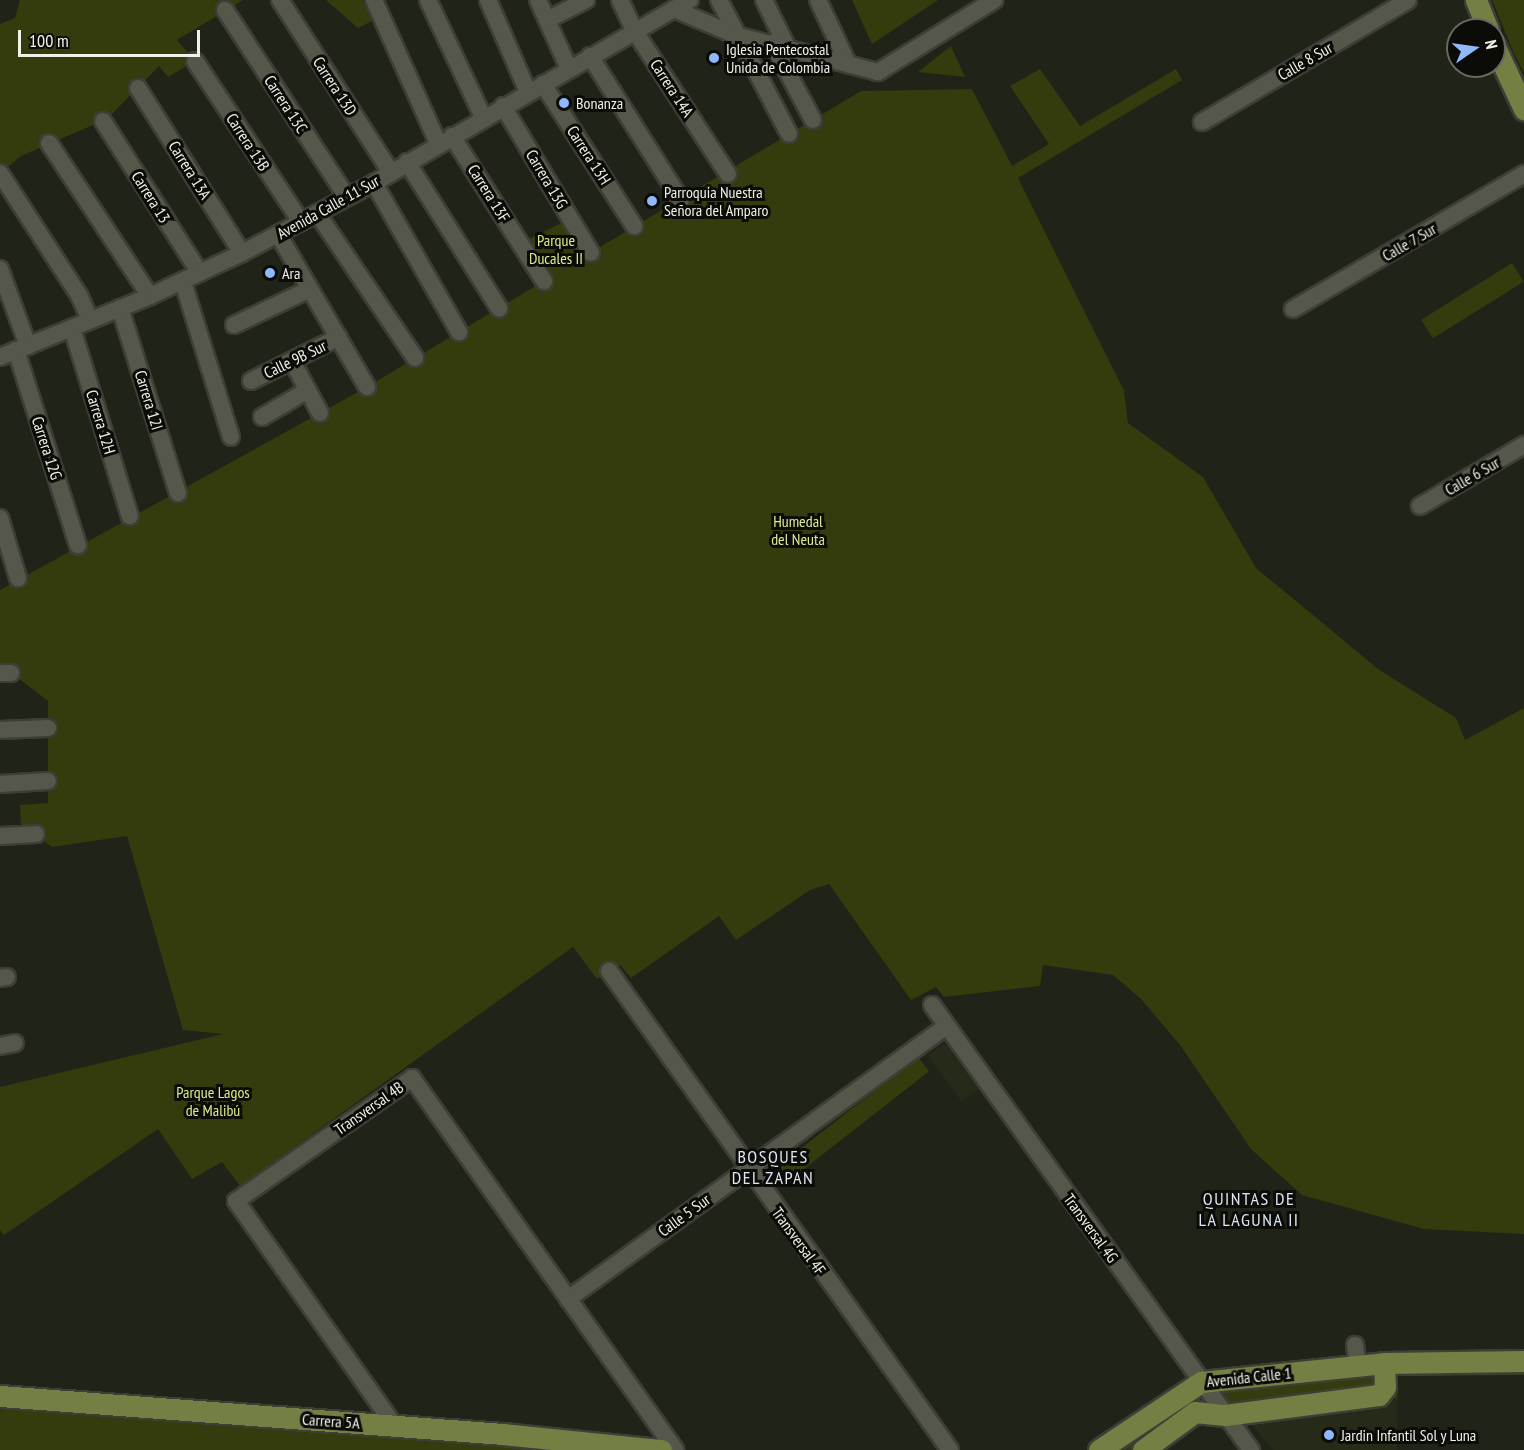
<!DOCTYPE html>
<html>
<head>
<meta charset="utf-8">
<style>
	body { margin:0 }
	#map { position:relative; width:1524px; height:1450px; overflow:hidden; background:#202318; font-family:"PT Sans Narrow",sans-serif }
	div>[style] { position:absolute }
	.built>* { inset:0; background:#262a18; transform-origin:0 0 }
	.green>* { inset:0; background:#343b0c; transform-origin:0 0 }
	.roads { filter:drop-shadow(2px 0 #3d3f37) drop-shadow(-2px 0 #3d3f37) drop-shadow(0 2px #3d3f37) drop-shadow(0 -2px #3d3f37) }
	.minor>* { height:16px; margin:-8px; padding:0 8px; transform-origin:8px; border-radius:8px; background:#54574a }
	.major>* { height:21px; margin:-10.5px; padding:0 10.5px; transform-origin:10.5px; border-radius:10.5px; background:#747f43 }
	.dots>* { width:16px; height:16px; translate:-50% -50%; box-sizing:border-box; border:3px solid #0b0c07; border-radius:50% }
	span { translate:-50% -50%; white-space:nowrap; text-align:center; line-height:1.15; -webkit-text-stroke:6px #0b0c07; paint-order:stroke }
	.poi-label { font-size:16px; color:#f0f2ea }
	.left { translate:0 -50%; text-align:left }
	.street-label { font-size:16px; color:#f0f2ea }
	.park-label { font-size:16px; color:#daed8e }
	.neighbourhood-label { font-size:18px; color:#dde5f2; letter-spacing:1.5px }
	.north { position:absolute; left:1446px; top:18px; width:60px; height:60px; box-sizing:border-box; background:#0b0c07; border:2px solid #676862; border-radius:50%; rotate:77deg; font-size:16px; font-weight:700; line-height:24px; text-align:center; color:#f0f2ea }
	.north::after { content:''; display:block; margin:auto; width:21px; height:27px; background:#90b8fd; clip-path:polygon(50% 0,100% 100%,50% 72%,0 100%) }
	.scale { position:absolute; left:18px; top:30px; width:182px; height:27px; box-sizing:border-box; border:3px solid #f0f2ea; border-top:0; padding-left:8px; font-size:18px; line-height:21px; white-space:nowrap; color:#f0f2ea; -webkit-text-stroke:4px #0b0c07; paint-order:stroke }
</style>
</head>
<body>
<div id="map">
	<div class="built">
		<i style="left:945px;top:1043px;width:57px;height:21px;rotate:54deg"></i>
		<i style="clip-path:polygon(1397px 1400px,1397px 1450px,1273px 1450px,1248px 1421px)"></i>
	</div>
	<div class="green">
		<i style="clip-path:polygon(20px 0,243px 0,177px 40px,195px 61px,168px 77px,159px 66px,107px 119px,21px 156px,0 173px,0 24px,15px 18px)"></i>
		<i style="clip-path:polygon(326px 0,363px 0,372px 21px,358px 28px)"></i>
		<i style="clip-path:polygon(852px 0,938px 0,872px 44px)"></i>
		<i style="clip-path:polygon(1492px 0,1524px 0,1524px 73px,1513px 51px)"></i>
		<i style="clip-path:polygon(951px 46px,965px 77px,918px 72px)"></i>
		<i style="clip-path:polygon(1040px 69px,1080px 126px,1176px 69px,1182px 80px,1018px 178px,1124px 391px,1128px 423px,1203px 477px,1256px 568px,1378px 669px,1456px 718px,1465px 740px,1524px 708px,1524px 1234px,1424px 1229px,1302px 1195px,1251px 1149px,1180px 1045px,1141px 999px,1113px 975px,1043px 965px,1040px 986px,944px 997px,936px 987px,911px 1000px,829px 884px,810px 890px,736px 940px,719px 916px,631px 978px,620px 965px,597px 979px,573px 947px,240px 1186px,222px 1162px,192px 1179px,158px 1129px,4px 1235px,0 1230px,0 1087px,223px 1034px,183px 1030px,127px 836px,52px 847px,21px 824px,20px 805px,48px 803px,48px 701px,0 664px,0 590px,367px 387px,544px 281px,524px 241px,564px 222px,585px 256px,861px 91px,972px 89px,1012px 166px,1049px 144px,1010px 86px)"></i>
		<i style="left:1512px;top:263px;width:22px;height:107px;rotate:58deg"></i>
		<i style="left:918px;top:1057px;width:18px;height:186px;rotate:52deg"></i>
		<i style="clip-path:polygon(1524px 1364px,1524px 1375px,1398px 1376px,1397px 1400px,1391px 1394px,1393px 1370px)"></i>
		<i style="clip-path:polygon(1371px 1372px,1377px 1380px,1370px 1389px,1226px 1407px,1220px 1399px,1222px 1391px)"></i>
		<i style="clip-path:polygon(1191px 1396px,1196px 1404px,1131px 1450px,1115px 1450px)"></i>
		<i style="clip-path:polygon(0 1405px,378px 1434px,559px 1450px,0 1450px)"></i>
	</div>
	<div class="roads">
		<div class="minor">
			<i style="left:280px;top:0;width:205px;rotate:57.2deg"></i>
			<i style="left:374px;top:0;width:157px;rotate:65.9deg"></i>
			<i style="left:428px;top:0;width:129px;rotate:64.8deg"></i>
			<i style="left:488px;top:0;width:100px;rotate:66.5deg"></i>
			<i style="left:538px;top:0;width:76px;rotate:65.8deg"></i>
			<i style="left:620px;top:0;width:33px;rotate:65deg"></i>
			<i style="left:634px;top:30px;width:172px;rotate:56.9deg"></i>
			<i style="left:719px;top:0;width:151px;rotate:62.4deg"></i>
			<i style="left:764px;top:0;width:52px;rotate:63.9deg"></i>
			<i style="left:818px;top:0;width:71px;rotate:64.9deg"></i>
			<i style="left:674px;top:9px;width:66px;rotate:23.1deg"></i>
			<i style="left:735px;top:35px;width:148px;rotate:14.5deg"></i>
			<i style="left:878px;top:72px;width:137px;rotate:-31.8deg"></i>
			<i style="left:225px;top:10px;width:223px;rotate:56.9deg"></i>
			<i style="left:547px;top:20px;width:44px;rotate:-27.1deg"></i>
			<i style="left:772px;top:43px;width:87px;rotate:62deg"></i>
			<i style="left:590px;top:56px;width:170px;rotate:57.7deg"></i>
			<i style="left:195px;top:61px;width:193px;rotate:56.6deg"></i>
			<i style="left:543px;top:84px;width:169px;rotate:57.3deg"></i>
			<i style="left:138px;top:88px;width:195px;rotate:57.8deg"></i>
			<i style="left:503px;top:106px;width:171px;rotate:59.1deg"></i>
			<i style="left:103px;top:121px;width:180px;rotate:57.5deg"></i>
			<i style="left:1202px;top:122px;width:239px;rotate:-30.6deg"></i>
			<i style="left:452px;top:136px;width:172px;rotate:57.6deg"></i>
			<i style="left:49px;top:143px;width:183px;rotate:56.6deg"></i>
			<i style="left:407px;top:162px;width:173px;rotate:57.8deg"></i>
			<i style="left:0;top:173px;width:145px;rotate:57.1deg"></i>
			<i style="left:79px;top:295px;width:27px;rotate:66deg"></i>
			<i style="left:374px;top:183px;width:172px;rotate:60.3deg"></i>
			<i style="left:317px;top:213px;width:175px;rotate:55.9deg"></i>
			<i style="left:278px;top:234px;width:177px;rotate:59.8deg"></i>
			<i style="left:0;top:269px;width:82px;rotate:70deg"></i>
			<i style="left:183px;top:282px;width:162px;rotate:72.8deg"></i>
			<i style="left:120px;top:308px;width:194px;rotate:72.6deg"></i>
			<i style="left:1293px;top:309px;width:268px;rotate:-30.3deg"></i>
			<i style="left:234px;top:325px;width:84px;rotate:-25.3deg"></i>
			<i style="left:72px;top:328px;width:197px;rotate:72.9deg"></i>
			<i style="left:16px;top:350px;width:205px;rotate:72.4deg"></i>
			<i style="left:0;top:357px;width:162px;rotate:-22.1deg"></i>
			<i style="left:150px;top:296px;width:102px;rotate:-25.1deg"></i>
			<i style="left:242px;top:253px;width:149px;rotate:-27.9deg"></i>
			<i style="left:374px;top:183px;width:365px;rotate:-30.1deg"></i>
			<i style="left:292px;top:361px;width:59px;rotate:61.7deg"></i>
			<i style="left:251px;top:381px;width:98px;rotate:-26.6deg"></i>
			<i style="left:262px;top:417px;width:51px;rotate:-30.6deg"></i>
			<i style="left:1420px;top:506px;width:121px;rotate:-30.4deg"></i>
			<i style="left:0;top:518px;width:63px;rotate:73.3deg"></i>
			<i style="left:0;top:673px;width:11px"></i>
			<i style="left:0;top:730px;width:48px;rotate:-2.4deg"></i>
			<i style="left:0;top:784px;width:48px;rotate:-3.6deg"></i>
			<i style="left:0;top:836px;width:36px;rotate:-3deg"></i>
			<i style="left:609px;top:971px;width:588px;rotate:54.55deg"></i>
			<i style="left:0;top:978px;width:7px;rotate:-8deg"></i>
			<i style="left:932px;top:1005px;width:548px;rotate:54.37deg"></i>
			<i style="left:0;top:1046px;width:15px;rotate:-11deg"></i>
			<i style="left:568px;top:1299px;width:466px;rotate:-35.8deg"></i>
			<i style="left:1355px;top:1345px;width:21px;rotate:82deg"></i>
			<i style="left:394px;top:1425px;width:274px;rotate:-125.2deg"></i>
			<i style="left:236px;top:1201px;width:215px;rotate:-34.9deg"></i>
			<i style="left:412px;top:1078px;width:456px;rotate:54.7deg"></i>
		</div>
		<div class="major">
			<i style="left:1476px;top:0;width:32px;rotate:68deg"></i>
			<i style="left:1494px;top:45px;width:71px;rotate:64.9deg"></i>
			<i style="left:0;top:1396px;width:504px;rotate:4.32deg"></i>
			<i style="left:503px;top:1434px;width:159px;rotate:5.8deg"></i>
			<i style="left:1099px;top:1450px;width:123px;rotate:-33.7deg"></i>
			<i style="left:1201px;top:1382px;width:184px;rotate:-5.9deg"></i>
			<i style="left:1384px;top:1363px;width:140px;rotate:-0.8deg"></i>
			<i style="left:1143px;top:1450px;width:64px;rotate:-36.2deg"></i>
			<i style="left:1195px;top:1412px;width:30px;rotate:6deg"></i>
			<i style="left:1225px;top:1415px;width:155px;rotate:-7.4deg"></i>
			<i style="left:1379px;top:1395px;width:10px;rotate:-53deg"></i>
			<i style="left:1385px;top:1387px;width:24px;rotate:-92deg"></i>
		</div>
	</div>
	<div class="dots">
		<i style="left:714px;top:58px;background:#90b8fd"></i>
		<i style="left:564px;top:103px;background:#90b8fd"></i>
		<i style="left:652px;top:201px;background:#90b8fd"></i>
		<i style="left:270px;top:273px;background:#90b8fd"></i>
		<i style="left:1329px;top:1435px;background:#90b8fd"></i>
	</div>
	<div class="poi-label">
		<span class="left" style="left:726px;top:58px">Iglesia Pentecostal<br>Unida de Colombia</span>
		<span class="left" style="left:576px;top:103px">Bonanza</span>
		<span class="left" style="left:664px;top:201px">Parroquia Nuestra<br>Señora del Amparo</span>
		<span class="left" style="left:282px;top:273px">Ara</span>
		<span class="left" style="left:1341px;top:1435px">Jardin Infantil Sol y Luna</span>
	</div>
	<div class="street-label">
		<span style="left:1305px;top:61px;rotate:-30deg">Calle 8 Sur</span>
		<span style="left:335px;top:86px;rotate:57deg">Carrera 13D</span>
		<span style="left:672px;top:88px;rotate:57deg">Carrera 14A</span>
		<span style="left:286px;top:104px;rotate:57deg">Carrera 13C</span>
		<span style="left:248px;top:142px;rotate:57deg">Carrera 13B</span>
		<span style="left:589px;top:155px;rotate:57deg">Carrera 13H</span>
		<span style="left:190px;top:170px;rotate:58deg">Carrera 13A</span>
		<span style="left:547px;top:179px;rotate:59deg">Carrera 13G</span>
		<span style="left:489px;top:193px;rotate:58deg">Carrera 13F</span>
		<span style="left:151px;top:197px;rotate:58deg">Carrera 13</span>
		<span style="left:328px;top:207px;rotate:-29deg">Avenida Calle 11 Sur</span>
		<span style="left:1409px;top:242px;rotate:-30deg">Calle 7 Sur</span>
		<span style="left:295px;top:359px;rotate:-26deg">Calle 9B Sur</span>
		<span style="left:149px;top:400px;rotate:73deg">Carrera 12I</span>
		<span style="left:101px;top:422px;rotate:73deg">Carrera 12H</span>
		<span style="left:47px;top:448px;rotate:72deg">Carrera 12G</span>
		<span style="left:1472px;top:476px;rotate:-30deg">Calle 6 Sur</span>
		<span style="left:369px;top:1108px;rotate:-35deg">Transversal 4B</span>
		<span style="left:684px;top:1215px;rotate:-36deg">Calle 5 Sur</span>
		<span style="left:1091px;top:1228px;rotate:54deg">Transversal 4G</span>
		<span style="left:799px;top:1241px;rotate:54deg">Transversal 4F</span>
		<span style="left:1249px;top:1377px;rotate:-6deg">Avenida Calle 1</span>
		<span style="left:331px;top:1421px;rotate:4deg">Carrera 5A</span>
	</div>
	<div class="park-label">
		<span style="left:556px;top:249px">Parque<br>Ducales II</span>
		<span style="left:798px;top:530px">Humedal<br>del Neuta</span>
		<span style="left:213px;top:1101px">Parque Lagos<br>de Malibú</span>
	</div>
	<div class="neighbourhood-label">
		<span style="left:773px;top:1168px">BOSQUES<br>DEL ZAPAN</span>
		<span style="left:1249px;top:1210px">QUINTAS DE<br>LA LAGUNA II</span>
	</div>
	<div class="north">N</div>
	<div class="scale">100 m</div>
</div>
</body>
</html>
